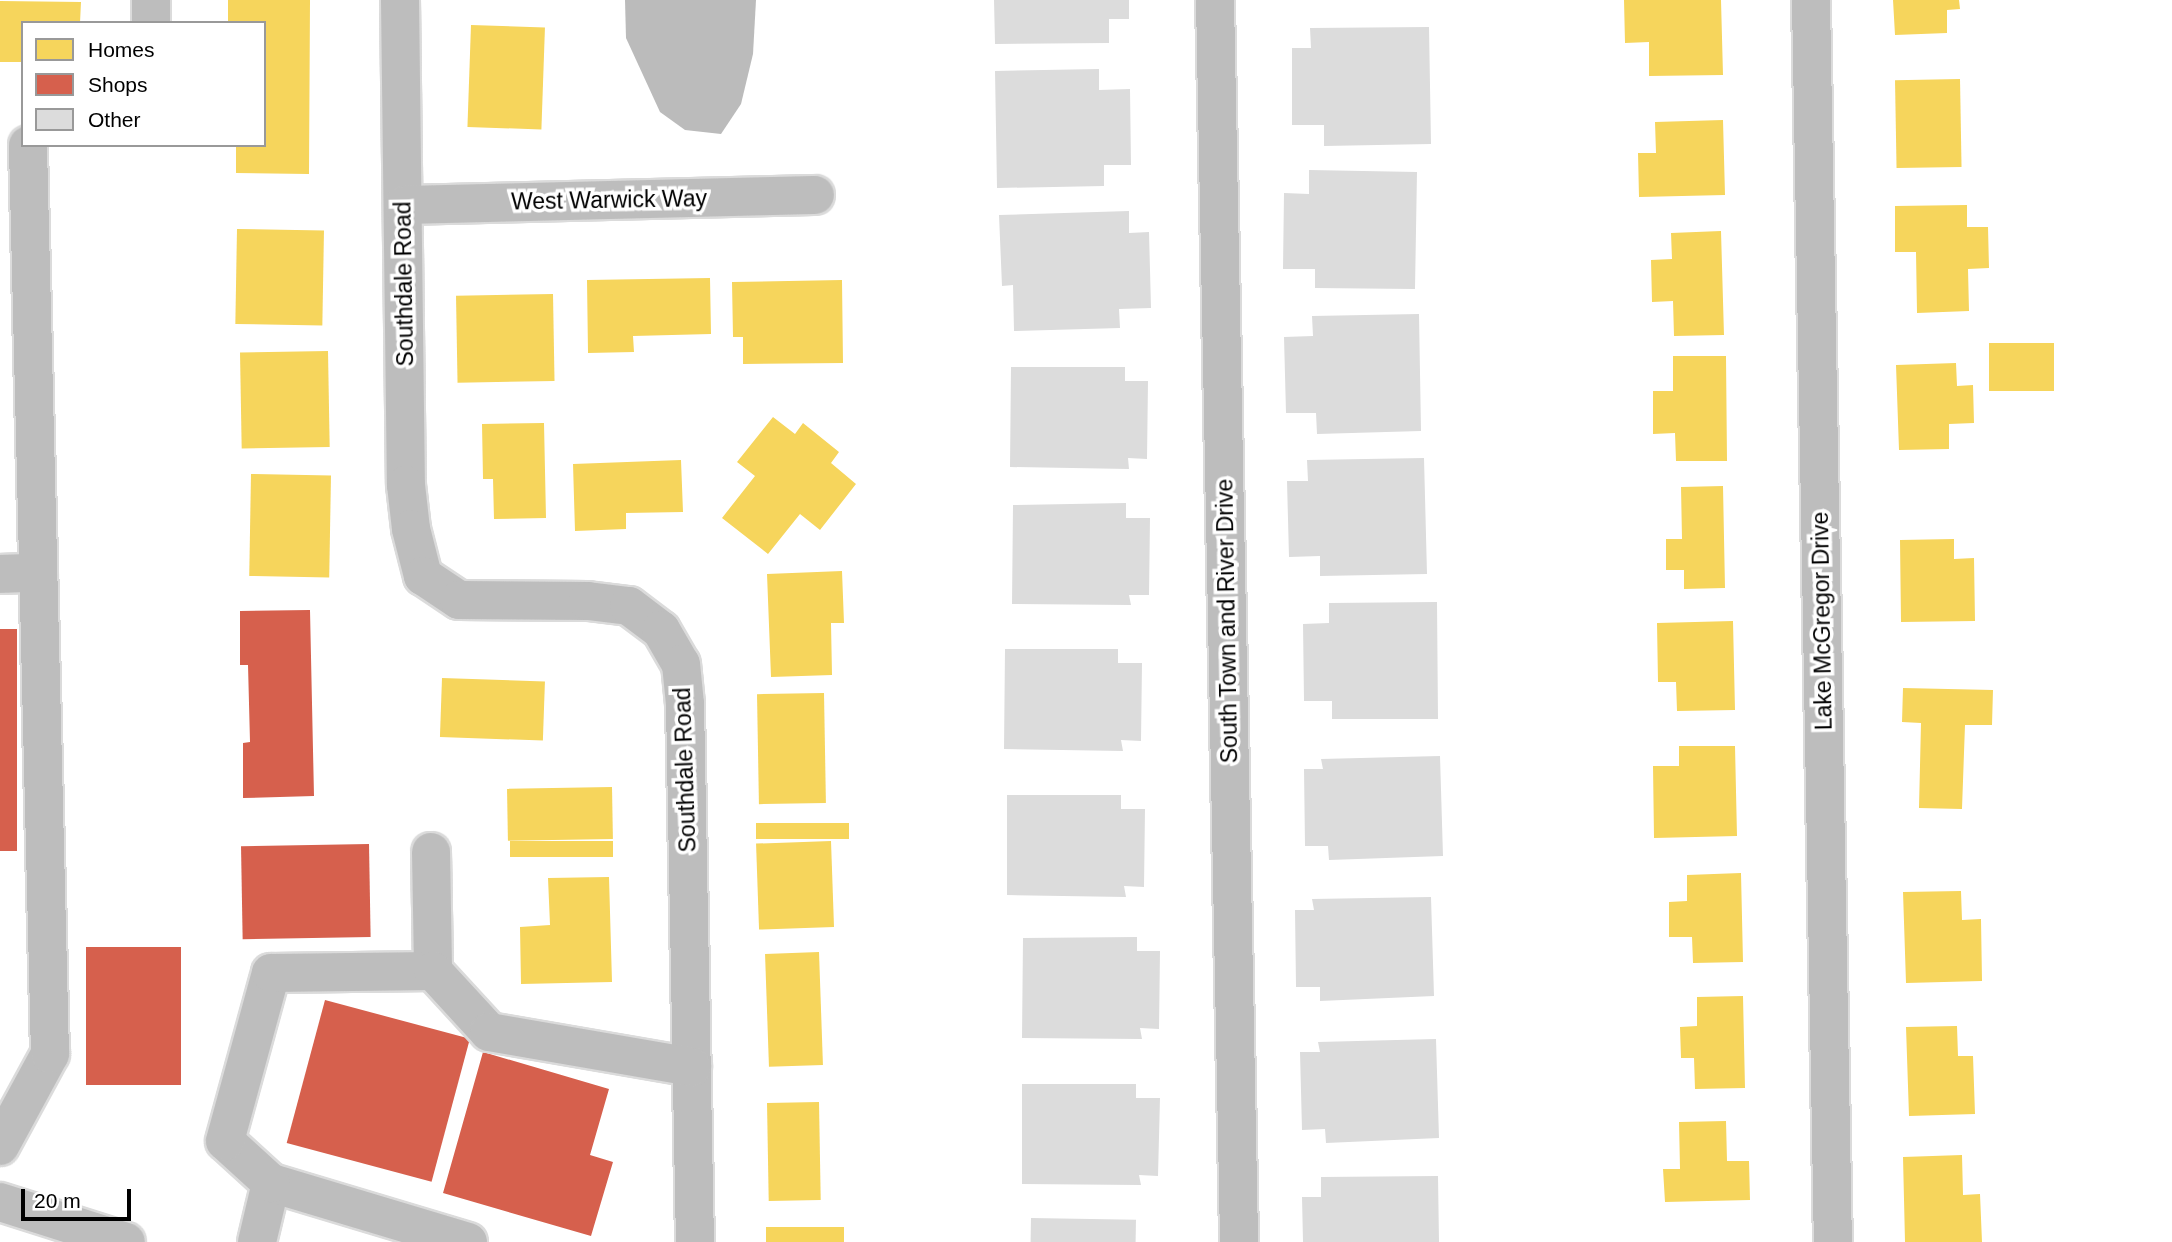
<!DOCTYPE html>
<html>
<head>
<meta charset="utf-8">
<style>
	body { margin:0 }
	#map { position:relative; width:2172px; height:1242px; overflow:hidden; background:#fff; font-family:Helvetica,sans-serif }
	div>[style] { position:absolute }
	.water>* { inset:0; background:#bbb }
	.homes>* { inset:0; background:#f6d55c; transform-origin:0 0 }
	.shops>* { inset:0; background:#d6604d; transform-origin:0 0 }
	.building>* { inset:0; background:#dcdcdc; transform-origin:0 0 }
	.roads { filter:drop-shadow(2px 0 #dbdbdb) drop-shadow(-2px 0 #dbdbdb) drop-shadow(0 2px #dbdbdb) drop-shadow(0 -2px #dbdbdb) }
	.minor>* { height:38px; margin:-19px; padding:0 19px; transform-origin:19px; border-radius:19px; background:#bdbdbd }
	.major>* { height:38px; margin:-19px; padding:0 19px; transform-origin:19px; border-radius:19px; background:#bdbdbd }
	span { translate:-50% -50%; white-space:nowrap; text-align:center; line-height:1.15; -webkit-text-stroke:7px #fff; paint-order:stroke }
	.street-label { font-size:23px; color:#000 }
	.legend { position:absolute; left:21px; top:21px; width:245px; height:126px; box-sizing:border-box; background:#fff; border:2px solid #999; margin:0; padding:9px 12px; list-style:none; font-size:21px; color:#000 }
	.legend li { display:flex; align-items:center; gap:14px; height:35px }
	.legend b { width:35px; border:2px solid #999 }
	.scale { position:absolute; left:21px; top:1189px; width:110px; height:32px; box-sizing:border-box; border:4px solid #000; border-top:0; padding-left:9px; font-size:21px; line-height:24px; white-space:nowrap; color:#000; -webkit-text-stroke:5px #fff; paint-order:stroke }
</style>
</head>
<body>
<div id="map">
	<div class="water">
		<i style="clip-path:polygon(625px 0,756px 0,753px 54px,741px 104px,721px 134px,685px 130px,660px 112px,626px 38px)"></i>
	</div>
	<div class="homes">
		<i style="clip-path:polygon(228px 0,310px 0,309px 174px,236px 173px,236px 145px,264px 145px,264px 23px,228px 23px)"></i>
		<i style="clip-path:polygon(1624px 0,1721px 0,1723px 75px,1649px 76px,1649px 42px,1625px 43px)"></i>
		<i style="clip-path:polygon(1893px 0,1959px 0,1960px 9px,1947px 10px,1947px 33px,1895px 35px)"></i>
		<i style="clip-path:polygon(0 1px,81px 2px,80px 23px,23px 23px,23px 62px,0 62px)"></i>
		<i style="left:471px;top:25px;width:74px;height:102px;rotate:2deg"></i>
		<i style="left:1960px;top:79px;width:88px;height:65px;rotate:89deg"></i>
		<i style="clip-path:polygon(1723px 120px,1725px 195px,1639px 197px,1638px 153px,1656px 153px,1655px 122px)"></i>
		<i style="clip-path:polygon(1967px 205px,1967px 227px,1988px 227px,1989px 268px,1968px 269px,1969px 311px,1917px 313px,1916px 252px,1895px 252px,1895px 206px)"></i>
		<i style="left:237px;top:229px;width:87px;height:95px;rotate:1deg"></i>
		<i style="clip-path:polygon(1721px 231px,1724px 335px,1674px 336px,1673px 301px,1652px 302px,1651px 260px,1672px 259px,1671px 233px)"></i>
		<i style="clip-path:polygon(710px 278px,711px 334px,633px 336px,634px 352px,588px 353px,587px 280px)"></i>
		<i style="clip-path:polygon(842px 280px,843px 363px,743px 364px,743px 337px,733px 337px,732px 282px)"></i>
		<i style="left:553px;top:294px;width:87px;height:97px;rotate:89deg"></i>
		<i style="left:2054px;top:343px;width:48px;height:65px;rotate:90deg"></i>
		<i style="left:328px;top:351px;width:96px;height:88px;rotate:89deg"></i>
		<i style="clip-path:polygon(1673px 356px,1726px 356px,1727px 461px,1676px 461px,1675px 433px,1653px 434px,1653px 391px,1673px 391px)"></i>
		<i style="clip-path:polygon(1956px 363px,1957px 386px,1973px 385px,1974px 423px,1949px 424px,1949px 449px,1899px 450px,1896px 365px)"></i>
		<i style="clip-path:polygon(773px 417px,795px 434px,803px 423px,839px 452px,831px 463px,856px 484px,820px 530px,800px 514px,768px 554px,722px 518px,755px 476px,737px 462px)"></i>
		<i style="clip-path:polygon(544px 423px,546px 518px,494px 519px,493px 479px,483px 479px,482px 424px)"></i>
		<i style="clip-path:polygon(681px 460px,683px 512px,626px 513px,626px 529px,575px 531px,573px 464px)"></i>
		<i style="left:251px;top:474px;width:80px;height:102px;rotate:1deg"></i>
		<i style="clip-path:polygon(1723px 486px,1725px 588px,1684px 589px,1684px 570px,1666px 570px,1666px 539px,1682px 539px,1681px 487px)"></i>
		<i style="clip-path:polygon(1954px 539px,1954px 559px,1974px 558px,1975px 621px,1901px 622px,1900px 540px)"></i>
		<i style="clip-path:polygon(842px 571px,844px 623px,831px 623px,832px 675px,771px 677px,767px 574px)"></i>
		<i style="clip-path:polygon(1733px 621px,1735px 710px,1677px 711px,1676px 682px,1658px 682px,1657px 623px)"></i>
		<i style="left:442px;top:678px;width:103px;height:59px;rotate:2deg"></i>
		<i style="clip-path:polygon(1903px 688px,1993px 690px,1992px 725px,1965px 725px,1962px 809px,1919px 808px,1921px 723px,1902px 722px)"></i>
		<i style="left:824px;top:693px;width:110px;height:67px;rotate:89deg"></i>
		<i style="clip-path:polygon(1679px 746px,1735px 746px,1737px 836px,1654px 838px,1653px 766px,1679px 766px)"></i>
		<i style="left:612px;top:787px;width:52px;height:105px;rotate:89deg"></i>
		<i style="left:849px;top:823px;width:16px;height:93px;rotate:90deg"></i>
		<i style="left:613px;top:841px;width:16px;height:103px;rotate:90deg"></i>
		<i style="left:831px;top:841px;width:86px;height:75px;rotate:88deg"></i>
		<i style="clip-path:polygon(1741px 873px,1743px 962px,1693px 963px,1692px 937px,1669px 937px,1669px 902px,1687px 901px,1687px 875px)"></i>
		<i style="clip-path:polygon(609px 877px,612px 982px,521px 984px,520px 927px,550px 925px,548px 878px)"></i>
		<i style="clip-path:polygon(1961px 891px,1962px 920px,1981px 919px,1982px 981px,1906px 983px,1903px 892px)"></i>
		<i style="left:819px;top:952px;width:113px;height:54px;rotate:88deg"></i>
		<i style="clip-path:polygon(1743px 996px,1745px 1088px,1695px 1089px,1694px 1058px,1681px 1058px,1680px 1027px,1697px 1026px,1697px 997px)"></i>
		<i style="clip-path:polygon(1957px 1026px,1958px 1056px,1973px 1056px,1975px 1114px,1909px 1116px,1906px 1027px)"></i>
		<i style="left:819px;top:1102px;width:98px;height:52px;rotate:89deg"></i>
		<i style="clip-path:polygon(1726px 1121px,1727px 1161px,1749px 1161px,1750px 1200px,1665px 1202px,1663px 1169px,1680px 1169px,1679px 1122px)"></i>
		<i style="clip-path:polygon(1962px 1155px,1963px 1195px,1980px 1194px,1982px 1242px,1905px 1242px,1903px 1157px)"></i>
		<i style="left:844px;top:1227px;width:15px;height:78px;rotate:90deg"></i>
	</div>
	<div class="shops">
		<i style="clip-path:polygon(310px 610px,314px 796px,243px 798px,243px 743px,250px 742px,248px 665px,240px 665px,240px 611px)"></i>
		<i style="left:0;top:629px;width:17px;height:222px"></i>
		<i style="left:369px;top:844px;width:93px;height:128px;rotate:89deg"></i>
		<i style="left:181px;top:947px;width:138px;height:95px;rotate:90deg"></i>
		<i style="left:325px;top:1000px;width:150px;height:148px;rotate:15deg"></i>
		<i style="clip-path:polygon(483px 1052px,609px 1089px,590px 1155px,613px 1162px,591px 1236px,443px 1193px)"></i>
	</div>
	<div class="building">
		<i style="clip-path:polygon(994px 0,1129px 0,1129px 19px,1109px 19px,1109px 43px,995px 44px)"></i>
		<i style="clip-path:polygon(1429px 27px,1431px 144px,1324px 146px,1324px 125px,1292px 125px,1292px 48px,1311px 48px,1310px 28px)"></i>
		<i style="clip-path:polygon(1099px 69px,1099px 90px,1130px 89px,1131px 165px,1104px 165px,1104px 186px,997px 188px,995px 71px)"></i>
		<i style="clip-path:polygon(1309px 170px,1417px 172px,1415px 289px,1315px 288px,1315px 269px,1283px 269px,1284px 193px,1309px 194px)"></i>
		<i style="clip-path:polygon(1129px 211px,1129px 233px,1149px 232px,1151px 308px,1119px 309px,1120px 328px,1014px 331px,1013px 285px,1002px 286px,999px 215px)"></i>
		<i style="clip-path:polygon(1419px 314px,1421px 431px,1317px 434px,1316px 413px,1286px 413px,1284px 337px,1313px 336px,1312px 316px)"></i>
		<i style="clip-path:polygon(1011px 367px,1125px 367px,1125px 381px,1148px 381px,1147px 459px,1128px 458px,1129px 469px,1010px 467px)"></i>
		<i style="clip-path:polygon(1424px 458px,1427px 574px,1320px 576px,1320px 556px,1289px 557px,1287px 481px,1308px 481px,1307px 460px)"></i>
		<i style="clip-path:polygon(1126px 503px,1126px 518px,1150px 518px,1149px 595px,1129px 595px,1131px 605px,1012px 604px,1013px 505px)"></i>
		<i style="clip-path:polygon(1437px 602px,1438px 719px,1332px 719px,1332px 701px,1304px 701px,1303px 624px,1329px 623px,1329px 603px)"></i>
		<i style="clip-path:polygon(1005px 649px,1118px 649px,1118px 663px,1142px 663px,1141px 741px,1121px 740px,1123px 751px,1004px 749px)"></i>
		<i style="clip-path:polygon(1440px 756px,1443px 856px,1329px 860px,1328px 846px,1305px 846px,1304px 769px,1323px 769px,1321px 759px)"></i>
		<i style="clip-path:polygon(1007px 795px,1121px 795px,1121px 809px,1145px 809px,1144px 887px,1124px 886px,1126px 897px,1007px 895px)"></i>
		<i style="clip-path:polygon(1431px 897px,1434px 996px,1320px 1001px,1320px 987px,1296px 987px,1295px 910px,1314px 910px,1312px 899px)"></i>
		<i style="clip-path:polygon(1137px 937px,1137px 951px,1160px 951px,1159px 1029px,1140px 1028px,1142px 1039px,1022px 1038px,1023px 938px)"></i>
		<i style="clip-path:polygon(1436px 1039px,1439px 1138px,1326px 1143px,1325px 1129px,1302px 1130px,1300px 1052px,1320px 1052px,1318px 1042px)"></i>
		<i style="clip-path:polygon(1022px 1084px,1136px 1084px,1136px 1098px,1160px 1098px,1158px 1176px,1139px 1175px,1141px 1185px,1022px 1184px)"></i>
		<i style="clip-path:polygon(1438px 1176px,1439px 1242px,1303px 1242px,1302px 1197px,1321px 1197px,1321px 1177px)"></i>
		<i style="left:1031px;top:1218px;width:105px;height:24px;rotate:1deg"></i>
	</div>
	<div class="roads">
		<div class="minor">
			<i style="left:151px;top:0;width:23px;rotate:90deg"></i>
			<i style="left:400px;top:0;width:485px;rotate:89.3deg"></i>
			<i style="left:406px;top:485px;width:44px;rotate:83.5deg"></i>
			<i style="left:411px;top:529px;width:49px;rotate:75.7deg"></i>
			<i style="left:423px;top:576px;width:43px;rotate:33.7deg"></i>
			<i style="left:459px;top:600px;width:129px;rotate:0.4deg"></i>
			<i style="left:588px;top:601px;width:41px;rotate:7deg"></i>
			<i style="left:629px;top:606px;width:40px;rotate:37deg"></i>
			<i style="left:661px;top:630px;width:39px;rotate:60deg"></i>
			<i style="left:681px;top:664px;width:40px;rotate:84.3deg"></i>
			<i style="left:685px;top:704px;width:538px;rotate:88.94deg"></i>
			<i style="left:1215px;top:0;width:1242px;rotate:88.89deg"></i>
			<i style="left:1811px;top:0;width:1242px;rotate:88.99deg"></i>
			<i style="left:404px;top:205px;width:411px;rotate:-1.4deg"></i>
			<i style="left:0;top:574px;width:38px;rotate:-2deg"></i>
			<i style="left:431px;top:852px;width:119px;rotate:89deg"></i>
			<i style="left:0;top:1146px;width:105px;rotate:-61.5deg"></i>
			<i style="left:50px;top:1054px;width:909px;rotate:-91.39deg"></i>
			<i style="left:257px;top:1242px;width:61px;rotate:-76.7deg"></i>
			<i style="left:468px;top:1242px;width:206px;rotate:-163.3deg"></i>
			<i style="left:271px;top:1183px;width:62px;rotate:-137.6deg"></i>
			<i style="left:225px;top:1141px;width:174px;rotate:-74.7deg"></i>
			<i style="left:271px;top:973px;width:162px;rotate:-0.7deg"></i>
			<i style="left:433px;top:971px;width:83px;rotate:47.4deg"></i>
			<i style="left:489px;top:1032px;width:206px;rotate:9.8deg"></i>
		</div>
		<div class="major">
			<i style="left:0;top:1202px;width:132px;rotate:17.6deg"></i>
		</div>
	</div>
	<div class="street-label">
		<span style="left:609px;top:200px;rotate:-1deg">West Warwick Way</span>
		<span style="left:404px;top:284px;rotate:-91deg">Southdale Road</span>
		<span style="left:1227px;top:621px;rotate:-91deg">South Town and River Drive</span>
		<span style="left:1822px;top:621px;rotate:-91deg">Lake McGregor Drive</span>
		<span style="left:685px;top:770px;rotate:-92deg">Southdale Road</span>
	</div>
	<ul class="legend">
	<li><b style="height:19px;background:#f6d55c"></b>Homes</li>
	<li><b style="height:19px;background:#d6604d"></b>Shops</li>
	<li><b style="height:19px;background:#dcdcdc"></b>Other</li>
	</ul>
	<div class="scale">20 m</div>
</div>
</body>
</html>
